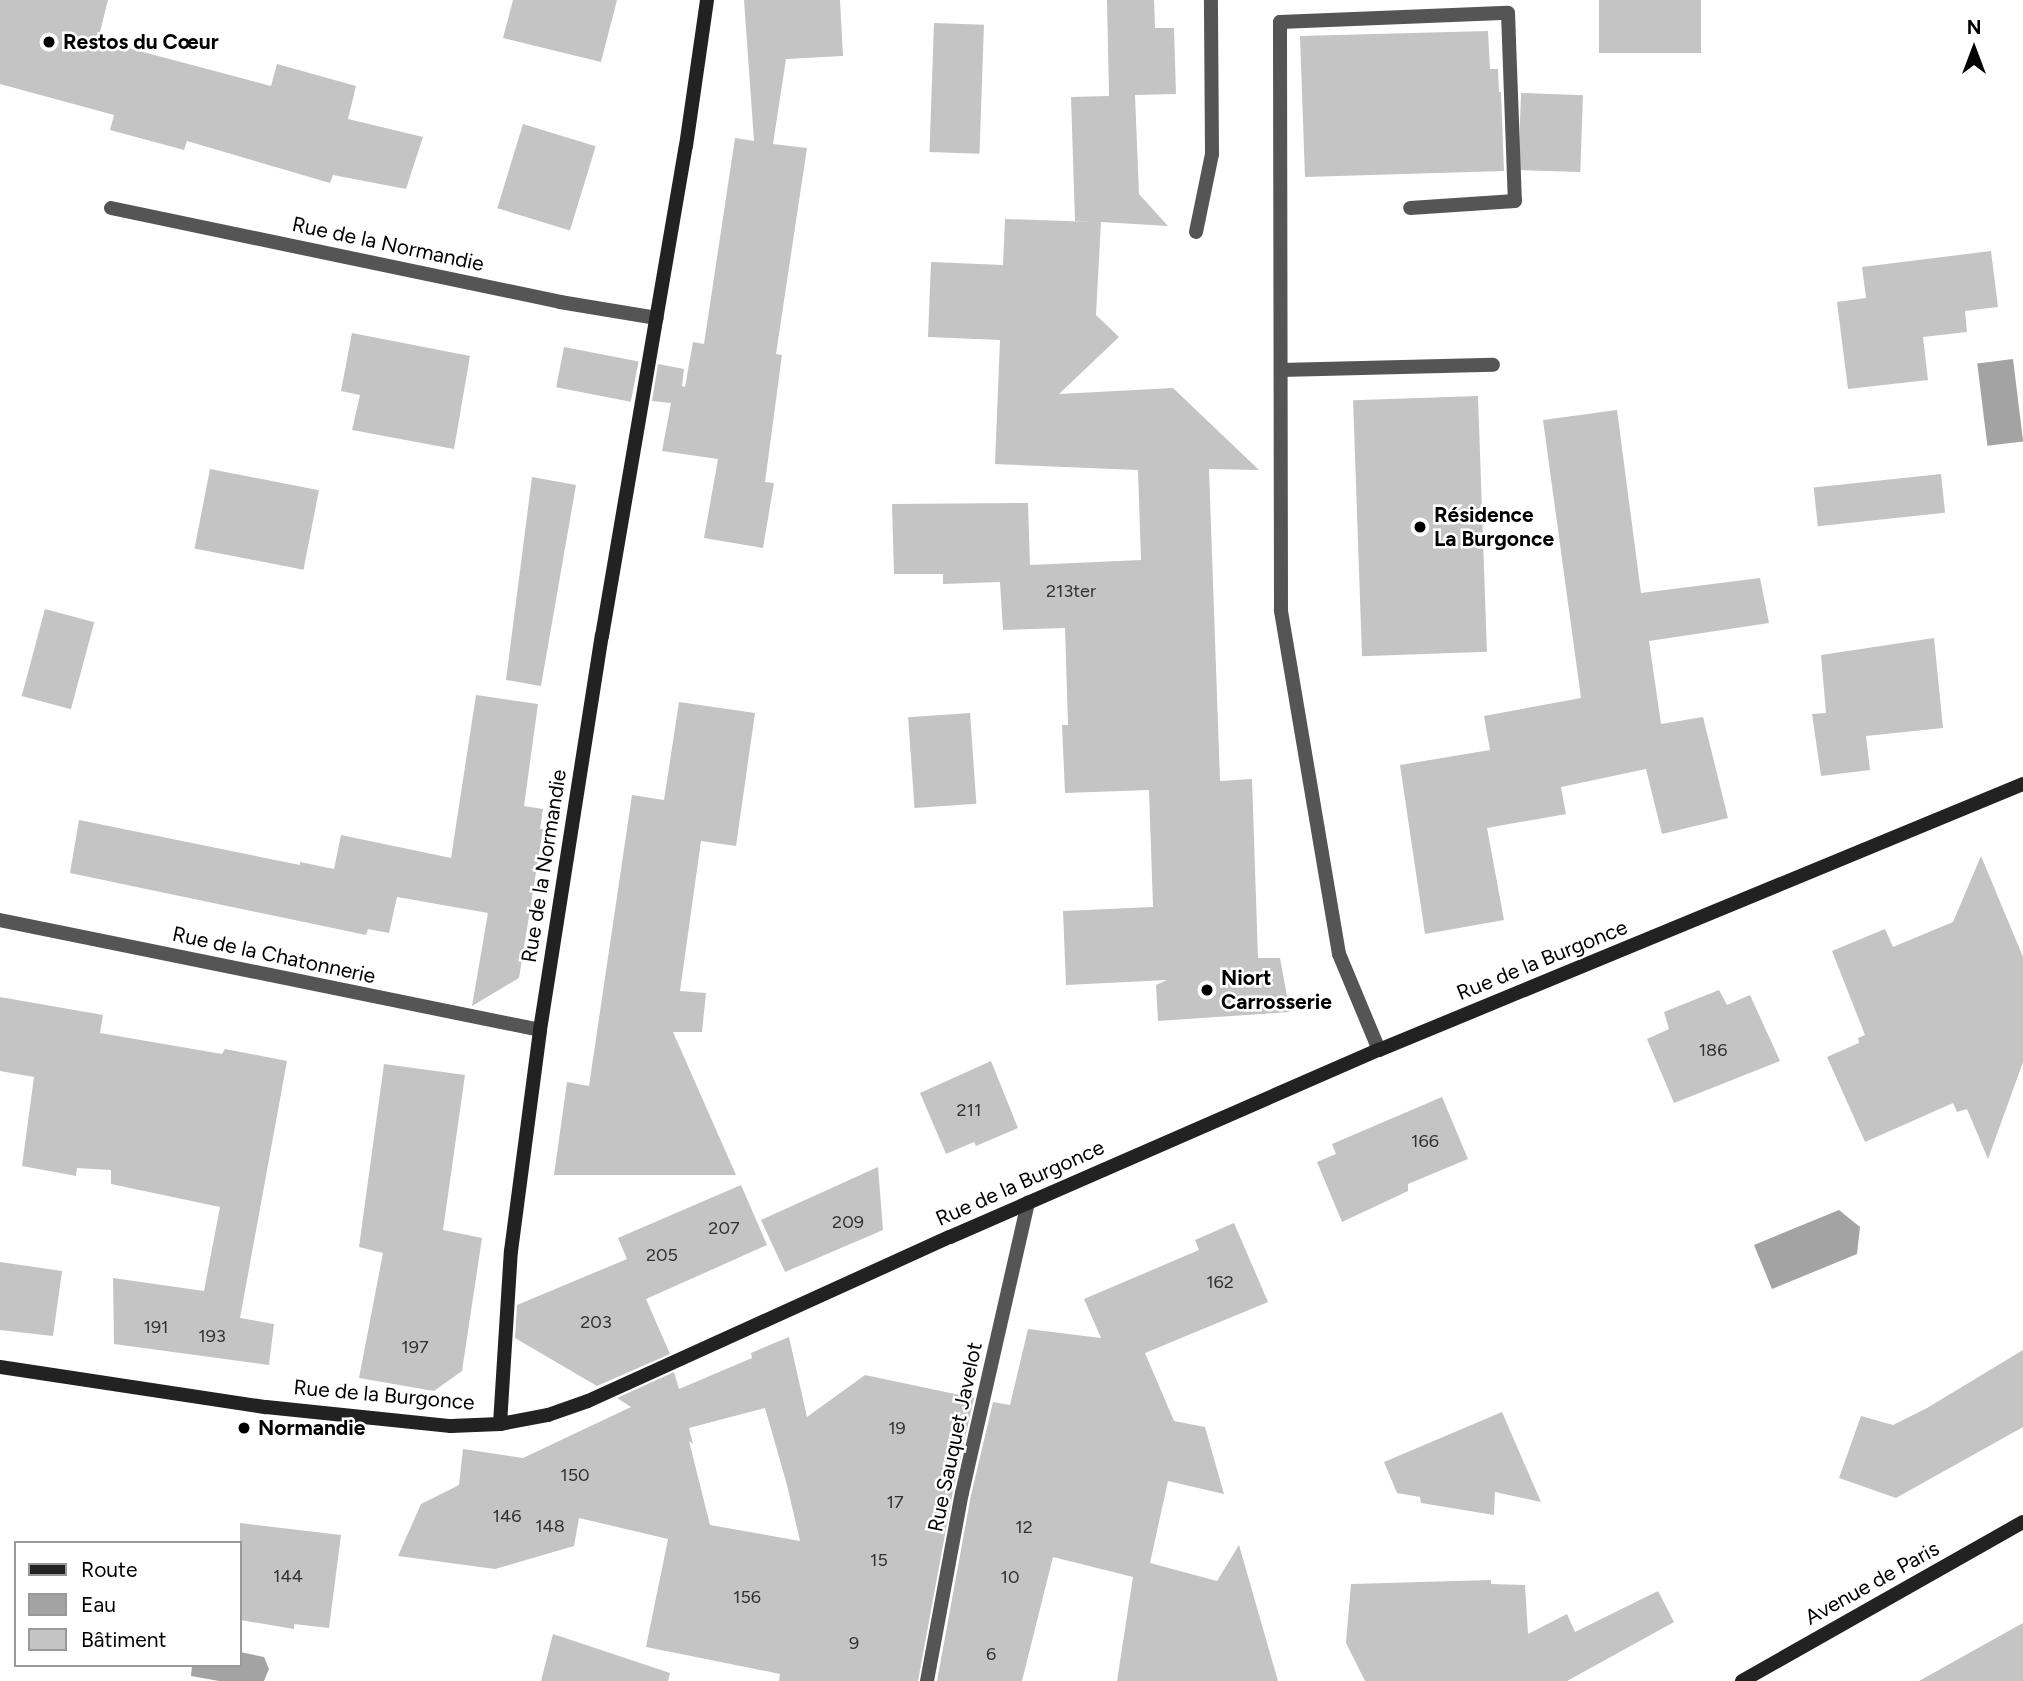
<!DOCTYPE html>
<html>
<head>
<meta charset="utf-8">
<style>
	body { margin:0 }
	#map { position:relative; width:2023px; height:1681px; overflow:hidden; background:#fff; font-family:Figtree,sans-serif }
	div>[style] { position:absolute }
	.water>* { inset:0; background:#a3a3a3; transform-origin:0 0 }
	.building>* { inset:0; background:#c4c4c4; transform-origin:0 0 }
	.lane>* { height:14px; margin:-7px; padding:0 7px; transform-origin:7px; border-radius:7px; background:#555 }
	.street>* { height:14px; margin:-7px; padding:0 7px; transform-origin:7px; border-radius:7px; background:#555 }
	.secondary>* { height:14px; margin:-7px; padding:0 7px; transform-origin:7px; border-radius:7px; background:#222 }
	.dots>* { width:19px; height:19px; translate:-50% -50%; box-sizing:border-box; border:4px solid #fff; border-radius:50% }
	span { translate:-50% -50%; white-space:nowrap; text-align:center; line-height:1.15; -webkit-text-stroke:5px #fff; paint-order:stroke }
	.number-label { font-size:18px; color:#313131 }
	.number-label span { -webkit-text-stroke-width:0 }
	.poi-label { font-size:21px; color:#000; font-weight:700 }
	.left { translate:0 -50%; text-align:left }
	.street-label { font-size:21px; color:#000 }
	.legend { position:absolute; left:14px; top:1541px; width:228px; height:126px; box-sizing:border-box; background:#fff; border:2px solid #999; margin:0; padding:9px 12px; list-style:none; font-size:21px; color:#000 }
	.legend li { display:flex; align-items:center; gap:14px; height:35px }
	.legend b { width:35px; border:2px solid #999 }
	.north { position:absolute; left:1939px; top:14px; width:70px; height:70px; -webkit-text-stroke:5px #fff; paint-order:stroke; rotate:0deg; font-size:19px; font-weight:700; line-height:28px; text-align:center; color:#000 }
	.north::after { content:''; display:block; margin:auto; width:24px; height:32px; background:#000; clip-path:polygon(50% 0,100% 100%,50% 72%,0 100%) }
</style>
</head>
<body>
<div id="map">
	<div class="water">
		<i style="left:2013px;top:359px;width:83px;height:36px;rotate:83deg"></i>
		<i style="clip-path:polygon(1839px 1210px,1860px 1227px,1857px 1254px,1772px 1289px,1754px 1245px)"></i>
		<i style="clip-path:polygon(240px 1652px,264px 1657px,269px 1669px,264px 1681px,219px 1681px,191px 1676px,192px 1665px,240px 1665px)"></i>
	</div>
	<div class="building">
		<i style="clip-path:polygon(0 0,108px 0,98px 40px,271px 86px,277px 64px,356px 86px,348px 119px,423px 137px,406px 189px,333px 175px,330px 183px,187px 141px,184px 150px,110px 130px,114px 115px,0 84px)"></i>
		<i style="clip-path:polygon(513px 0,617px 0,601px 62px,503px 38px)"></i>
		<i style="clip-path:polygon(744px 0,840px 0,843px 56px,786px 59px,773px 144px,807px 148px,776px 354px,782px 355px,765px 482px,774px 483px,763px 548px,704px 538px,718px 459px,662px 451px,671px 403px,652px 401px,658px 364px,684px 369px,682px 386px,685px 387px,693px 342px,704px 344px,735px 138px,754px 141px)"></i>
		<i style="clip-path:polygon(1107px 0,1154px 0,1155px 28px,1174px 28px,1176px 94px,1135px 95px,1139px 194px,1168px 226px,1101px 222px,1096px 315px,1119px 337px,1059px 394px,1173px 388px,1259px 470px,1209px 469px,1220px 781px,1252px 779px,1258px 958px,1280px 958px,1290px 1012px,1158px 1021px,1156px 985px,1167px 980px,1066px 985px,1063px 911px,1153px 907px,1149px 790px,1065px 793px,1062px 725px,1068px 725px,1065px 628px,1003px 630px,1000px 582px,943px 584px,943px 574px,894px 574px,892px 504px,1028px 503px,1030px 565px,1141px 560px,1138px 470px,995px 464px,1000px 340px,928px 337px,931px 262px,1003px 265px,1005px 219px,1094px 222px,1075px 221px,1071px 97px,1109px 96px)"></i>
		<i style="left:1599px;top:0;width:102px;height:53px"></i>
		<i style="left:934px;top:23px;width:50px;height:129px;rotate:2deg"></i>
		<i style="clip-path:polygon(1488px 31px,1490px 69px,1498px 69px,1499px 92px,1501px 92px,1504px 171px,1305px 177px,1300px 36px)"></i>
		<i style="left:1521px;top:93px;width:62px;height:77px;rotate:2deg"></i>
		<i style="left:523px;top:124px;width:76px;height:88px;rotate:17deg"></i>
		<i style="clip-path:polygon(1991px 251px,1998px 307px,1965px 311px,1967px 332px,1923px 337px,1928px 380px,1848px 389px,1837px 302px,1866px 298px,1862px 267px)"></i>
		<i style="clip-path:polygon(352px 333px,470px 356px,454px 449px,352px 430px,360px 395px,341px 391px)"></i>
		<i style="left:564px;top:347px;width:76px;height:41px;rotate:11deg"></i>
		<i style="left:1478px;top:396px;width:256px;height:125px;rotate:88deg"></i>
		<i style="clip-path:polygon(1617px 410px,1641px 593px,1760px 578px,1769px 623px,1649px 641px,1661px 724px,1703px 717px,1728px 818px,1662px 834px,1646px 769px,1561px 787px,1566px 814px,1487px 828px,1504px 920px,1425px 934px,1400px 765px,1490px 750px,1484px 716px,1581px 698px,1543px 420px)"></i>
		<i style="left:210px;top:469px;width:111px;height:81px;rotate:11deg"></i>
		<i style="left:1941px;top:474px;width:39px;height:128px;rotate:84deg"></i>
		<i style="clip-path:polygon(532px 477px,576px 485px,541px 686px,506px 680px)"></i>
		<i style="left:45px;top:609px;width:51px;height:90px;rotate:15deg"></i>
		<i style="clip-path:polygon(1934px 638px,1943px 728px,1866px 736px,1870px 770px,1821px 776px,1812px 714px,1826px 713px,1821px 655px)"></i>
		<i style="clip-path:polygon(476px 695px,538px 704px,524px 806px,543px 809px,540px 829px,543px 829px,519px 978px,472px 1006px,488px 913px,397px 897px,389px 933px,368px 929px,366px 935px,70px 873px,79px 820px,300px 865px,300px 862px,334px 869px,341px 835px,451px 858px)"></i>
		<i style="clip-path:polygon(679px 702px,755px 713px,736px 846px,701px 841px,680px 991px,706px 993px,702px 1032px,673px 1032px,736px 1175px,554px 1175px,567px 1082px,589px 1086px,632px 795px,664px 800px)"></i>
		<i style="left:970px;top:713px;width:91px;height:62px;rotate:86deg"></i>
		<i style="clip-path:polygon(1981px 856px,2023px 957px,2023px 1062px,1988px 1159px,1967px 1109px,1957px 1112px,1953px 1103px,1865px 1142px,1827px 1057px,1859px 1043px,1858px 1038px,1865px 1035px,1832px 951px,1885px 929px,1893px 947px,1953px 922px)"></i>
		<i style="clip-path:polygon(1719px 990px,1727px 1005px,1750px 995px,1780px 1061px,1674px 1103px,1647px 1039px,1669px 1029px,1664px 1012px)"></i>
		<i style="clip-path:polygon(0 997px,103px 1015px,100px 1033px,222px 1054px,225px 1049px,287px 1061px,240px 1318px,274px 1324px,269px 1365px,114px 1344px,113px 1278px,204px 1291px,220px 1207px,111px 1184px,111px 1170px,77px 1168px,76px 1176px,22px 1166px,34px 1077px,0 1071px)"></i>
		<i style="clip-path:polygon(991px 1061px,1018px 1128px,976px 1146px,974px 1142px,946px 1154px,920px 1093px)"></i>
		<i style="clip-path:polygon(384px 1064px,465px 1075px,443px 1230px,482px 1238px,462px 1371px,434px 1391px,359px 1378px,383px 1253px,359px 1247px)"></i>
		<i style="clip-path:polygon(1442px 1097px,1468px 1159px,1408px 1184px,1408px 1191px,1342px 1222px,1317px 1162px,1336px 1154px,1332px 1144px)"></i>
		<i style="clip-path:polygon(878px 1167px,883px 1230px,785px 1272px,761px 1220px)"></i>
		<i style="clip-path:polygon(741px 1185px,767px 1245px,646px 1299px,670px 1354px,597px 1386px,515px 1338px,517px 1305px,627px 1259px,618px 1238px)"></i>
		<i style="clip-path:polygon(1234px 1223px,1268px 1302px,1145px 1353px,1174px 1421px,1205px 1427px,1224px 1494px,1168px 1481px,1150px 1563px,1217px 1581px,1239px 1545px,1278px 1681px,1117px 1681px,1133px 1577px,1053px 1557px,1022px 1681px,937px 1681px,971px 1495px,993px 1402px,1010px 1405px,1028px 1329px,1101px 1338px,1084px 1299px,1199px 1250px,1195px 1240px)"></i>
		<i style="clip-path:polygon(0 1262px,62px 1271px,53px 1336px,0 1330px)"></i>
		<i style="clip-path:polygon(evenodd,789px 1337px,807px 1417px,865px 1375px,974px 1398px,953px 1491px,918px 1681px,779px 1681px,780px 1674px,646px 1647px,668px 1539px,579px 1518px,574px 1546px,495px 1569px,398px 1556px,421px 1504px,459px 1485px,463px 1449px,523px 1458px,631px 1407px,617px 1398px,674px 1372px,679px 1389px,752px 1358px,751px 1353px,789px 1337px,765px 1408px,787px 1485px,800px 1541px,710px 1525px,689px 1441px,693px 1444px,689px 1428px,765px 1408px)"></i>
		<i style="clip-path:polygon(2023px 1350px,2023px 1427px,1896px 1498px,1839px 1478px,1861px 1416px,1893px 1425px,1927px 1408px)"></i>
		<i style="clip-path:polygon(1502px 1412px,1541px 1502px,1495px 1492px,1494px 1515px,1421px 1503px,1420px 1497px,1397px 1493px,1384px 1462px)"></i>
		<i style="clip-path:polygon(240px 1523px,341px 1535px,329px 1628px,294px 1624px,294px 1629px,240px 1620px)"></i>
		<i style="clip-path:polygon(1491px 1580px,1491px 1584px,1525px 1585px,1528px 1634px,1567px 1614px,1575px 1632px,1658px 1591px,1674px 1622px,1567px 1681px,1365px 1681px,1346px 1643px,1351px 1584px)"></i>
		<i style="clip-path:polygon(2023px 1623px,2023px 1681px,1919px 1681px)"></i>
		<i style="clip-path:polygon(553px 1634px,670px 1673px,668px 1681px,541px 1681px)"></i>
	</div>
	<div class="lane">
		<i style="left:1281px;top:370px;width:212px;rotate:-1.4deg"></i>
		<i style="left:1379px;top:1050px;width:104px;rotate:-112.6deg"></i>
		<i style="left:1339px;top:954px;width:349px;rotate:-99.6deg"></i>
		<i style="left:1281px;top:610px;width:588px;rotate:-90.1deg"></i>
		<i style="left:1280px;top:22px;width:228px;rotate:-2.3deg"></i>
		<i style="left:1508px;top:13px;width:188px;rotate:87.9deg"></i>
		<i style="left:1515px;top:201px;width:105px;rotate:176.2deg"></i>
	</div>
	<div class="street">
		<i style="left:111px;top:208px;width:459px;rotate:11.8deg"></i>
		<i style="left:560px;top:302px;width:98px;rotate:9.4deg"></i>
		<i style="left:1196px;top:232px;width:80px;rotate:-78.4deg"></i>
		<i style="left:1212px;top:154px;width:154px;rotate:-90.4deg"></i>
		<i style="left:0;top:920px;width:551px;rotate:11.51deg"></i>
		<i style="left:927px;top:1681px;width:191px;rotate:-79.5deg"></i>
		<i style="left:962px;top:1493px;width:298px;rotate:-77.2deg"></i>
	</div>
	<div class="secondary">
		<i style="left:0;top:1367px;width:269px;rotate:8.6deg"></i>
		<i style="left:266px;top:1407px;width:186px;rotate:5.9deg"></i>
		<i style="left:451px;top:1426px;width:49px;rotate:-2.3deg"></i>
		<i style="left:500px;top:1424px;width:49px;rotate:-10.6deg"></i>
		<i style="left:548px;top:1415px;width:42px;rotate:-19.3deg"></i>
		<i style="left:588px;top:1401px;width:397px;rotate:-24.4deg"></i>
		<i style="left:950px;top:1237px;width:468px;rotate:-23.6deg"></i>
		<i style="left:1379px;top:1050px;width:697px;rotate:-22.44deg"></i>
		<i style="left:500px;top:1424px;width:173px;rotate:-86.4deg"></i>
		<i style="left:511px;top:1251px;width:223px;rotate:-82.5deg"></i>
		<i style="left:540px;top:1030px;width:399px;rotate:-81.1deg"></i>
		<i style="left:602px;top:636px;width:497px;rotate:-80.3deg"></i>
		<i style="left:686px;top:146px;width:148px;rotate:-81.8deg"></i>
		<i style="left:1742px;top:1681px;width:323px;rotate:-29.5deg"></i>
	</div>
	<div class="dots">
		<i style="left:49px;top:42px;background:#000"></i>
		<i style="left:1420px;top:527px;background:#000"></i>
		<i style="left:1207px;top:990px;background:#000"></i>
		<i style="left:244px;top:1428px;background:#000"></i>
	</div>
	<div class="number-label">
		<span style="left:1071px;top:591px">213ter</span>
		<span style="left:1713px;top:1050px">186</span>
		<span style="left:969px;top:1110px">211</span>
		<span style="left:1425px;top:1141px">166</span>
		<span style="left:848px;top:1222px">209</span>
		<span style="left:724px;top:1228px">207</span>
		<span style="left:662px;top:1255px">205</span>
		<span style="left:1220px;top:1282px">162</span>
		<span style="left:596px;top:1322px">203</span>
		<span style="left:156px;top:1327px">191</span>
		<span style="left:212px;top:1336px">193</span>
		<span style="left:415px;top:1347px">197</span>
		<span style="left:897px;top:1428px">19</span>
		<span style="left:575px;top:1475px">150</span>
		<span style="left:895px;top:1502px">17</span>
		<span style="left:507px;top:1516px">146</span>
		<span style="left:550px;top:1526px">148</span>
		<span style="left:1024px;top:1527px">12</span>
		<span style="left:879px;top:1560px">15</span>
		<span style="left:288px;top:1576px">144</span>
		<span style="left:1010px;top:1577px">10</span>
		<span style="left:747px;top:1597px">156</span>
		<span style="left:854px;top:1643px">9</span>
		<span style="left:991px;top:1654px">6</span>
	</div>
	<div class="poi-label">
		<span class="left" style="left:63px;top:42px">Restos du Cœur</span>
		<span class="left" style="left:1434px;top:527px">Résidence<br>La Burgonce</span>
		<span class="left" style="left:1221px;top:990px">Niort<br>Carrosserie</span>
		<span class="left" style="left:258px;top:1428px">Normandie</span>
	</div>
	<div class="street-label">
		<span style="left:388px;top:244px;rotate:12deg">Rue de la Normandie</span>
		<span style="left:544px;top:866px;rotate:-81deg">Rue de la Normandie</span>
		<span style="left:274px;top:955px;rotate:12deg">Rue de la Chatonnerie</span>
		<span style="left:1542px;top:960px;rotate:-22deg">Rue de la Burgonce</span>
		<span style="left:1020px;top:1183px;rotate:-24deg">Rue de la Burgonce</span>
		<span style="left:384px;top:1395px;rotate:5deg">Rue de la Burgonce</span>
		<span style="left:955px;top:1437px;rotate:-78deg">Rue Sauquet Javelot</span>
		<span style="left:1872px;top:1583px;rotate:-29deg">Avenue de Paris</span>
	</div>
	<ul class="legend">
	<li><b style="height:9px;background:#222"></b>Route</li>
	<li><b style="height:19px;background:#a3a3a3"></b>Eau</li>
	<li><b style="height:19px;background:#c4c4c4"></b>Bâtiment</li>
	</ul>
	<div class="north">N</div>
</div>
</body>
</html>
